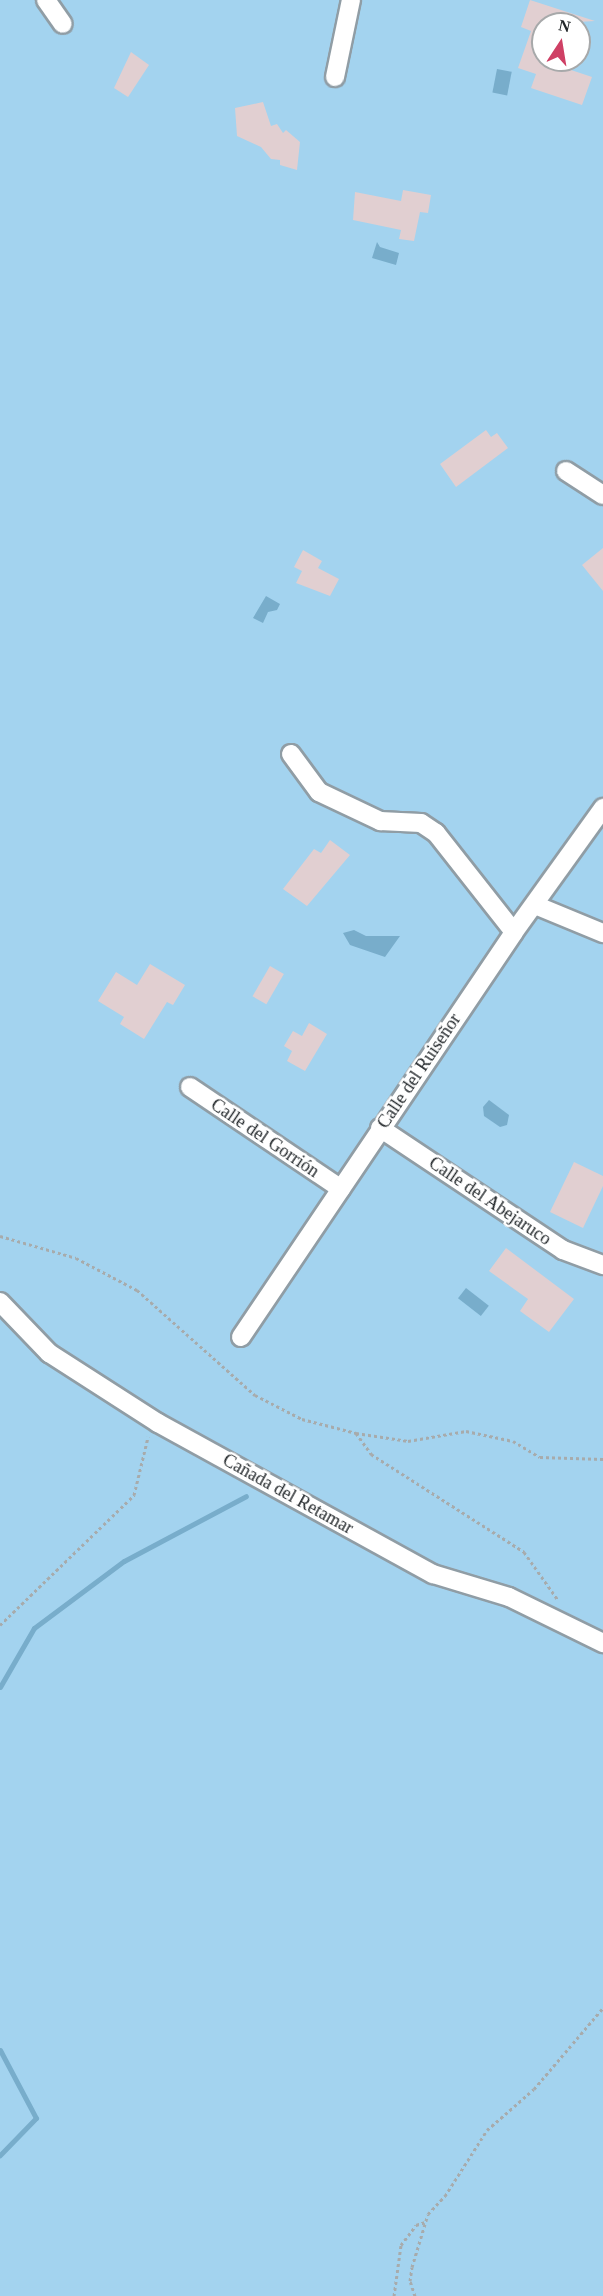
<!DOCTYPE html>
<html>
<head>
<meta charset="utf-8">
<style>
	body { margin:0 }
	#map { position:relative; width:603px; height:2296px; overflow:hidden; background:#f9fcfd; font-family:Georgia,serif }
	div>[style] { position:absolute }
	.green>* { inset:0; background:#a3d3ef }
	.water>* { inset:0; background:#78adcb; transform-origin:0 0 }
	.stream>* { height:5px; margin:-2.5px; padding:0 2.5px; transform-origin:2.5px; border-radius:2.5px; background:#78adcb }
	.building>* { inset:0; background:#e1cfd1; transform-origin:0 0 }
	.path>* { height:3px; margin-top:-1.5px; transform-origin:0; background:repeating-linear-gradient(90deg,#a7abac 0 3px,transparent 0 6px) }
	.roads { filter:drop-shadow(2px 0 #909da5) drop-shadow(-2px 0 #909da5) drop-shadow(0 2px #909da5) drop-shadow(0 -2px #909da5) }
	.minor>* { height:18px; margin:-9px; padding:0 9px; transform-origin:9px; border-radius:9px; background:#fff }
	span { translate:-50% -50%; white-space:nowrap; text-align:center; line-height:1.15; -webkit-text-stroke:5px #fff; paint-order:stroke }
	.street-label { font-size:18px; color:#22272a }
	.north { position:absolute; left:531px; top:12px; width:60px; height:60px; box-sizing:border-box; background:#fff; border:2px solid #a7a9aa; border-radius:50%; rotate:12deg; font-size:16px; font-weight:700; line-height:24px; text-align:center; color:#22272a }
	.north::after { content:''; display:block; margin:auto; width:21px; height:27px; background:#cf4065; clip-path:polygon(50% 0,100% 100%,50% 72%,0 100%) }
</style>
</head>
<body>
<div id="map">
	<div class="green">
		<i style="clip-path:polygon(evenodd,0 0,603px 0,603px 2296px,0 2296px,0 0,543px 24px,579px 24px,579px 60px,543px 60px,543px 24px)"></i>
	</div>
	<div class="water">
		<i style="left:497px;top:69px;width:15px;height:24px;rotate:11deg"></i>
		<i style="clip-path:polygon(377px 242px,380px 247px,399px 253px,396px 265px,372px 258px)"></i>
		<i style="clip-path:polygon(266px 596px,280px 604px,277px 610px,268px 612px,263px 623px,253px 618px)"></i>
		<i style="clip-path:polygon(354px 930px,366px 936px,400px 936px,385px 957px,350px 945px,343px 933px)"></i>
		<i style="clip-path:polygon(489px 1100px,509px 1115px,507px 1125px,500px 1127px,484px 1116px,483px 1107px)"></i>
		<i style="left:466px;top:1288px;width:29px;height:13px;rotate:38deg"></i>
	</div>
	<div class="stream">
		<i style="left:0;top:1687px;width:68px;rotate:-60deg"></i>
		<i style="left:34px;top:1628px;width:112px;rotate:-36.7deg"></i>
		<i style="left:124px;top:1561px;width:138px;rotate:-28deg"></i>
		<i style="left:0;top:2050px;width:77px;rotate:62.1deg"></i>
		<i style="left:36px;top:2118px;width:52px;rotate:134.2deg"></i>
	</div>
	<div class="building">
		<i style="clip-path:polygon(530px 0,595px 21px,543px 24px,541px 60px,592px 77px,582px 105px,531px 88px,536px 74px,518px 68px,531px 31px,521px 27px)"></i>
		<i style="clip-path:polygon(131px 52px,149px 65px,128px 97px,114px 88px)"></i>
		<i style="clip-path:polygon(263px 102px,271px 126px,277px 124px,283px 133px,286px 130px,300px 142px,297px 170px,280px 165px,280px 160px,271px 159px,261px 147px,237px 136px,235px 108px)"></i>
		<i style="clip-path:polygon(403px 190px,431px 195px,428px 213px,420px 212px,414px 241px,399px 239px,401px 230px,353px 220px,355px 192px,401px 201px)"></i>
		<i style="clip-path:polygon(486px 430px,491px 437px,497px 433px,508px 448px,456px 487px,440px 464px)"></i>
		<i style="clip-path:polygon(603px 548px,603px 591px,582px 565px)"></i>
		<i style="clip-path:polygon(303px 550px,322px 561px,318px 568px,339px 579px,330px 596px,296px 583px,302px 571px,294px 567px)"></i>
		<i style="clip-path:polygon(330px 840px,350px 855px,307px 906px,283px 889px,314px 849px,321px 853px)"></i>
		<i style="clip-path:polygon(150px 964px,185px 985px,173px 1005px,167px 1002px,144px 1039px,120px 1024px,124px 1017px,98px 1001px,116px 972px,137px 985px)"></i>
		<i style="left:270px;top:966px;width:16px;height:35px;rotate:30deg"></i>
		<i style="clip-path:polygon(309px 1023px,327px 1034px,305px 1071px,287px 1061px,292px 1051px,284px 1046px,293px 1031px,302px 1036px)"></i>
		<i style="clip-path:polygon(574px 1162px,603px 1176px,603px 1186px,583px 1228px,550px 1212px)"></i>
		<i style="clip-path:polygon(506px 1248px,574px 1299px,549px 1332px,520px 1311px,528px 1299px,489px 1271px)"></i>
	</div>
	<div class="path">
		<i style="left:0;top:1236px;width:79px;rotate:16.1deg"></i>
		<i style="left:76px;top:1258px;width:69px;rotate:27.7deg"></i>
		<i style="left:137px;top:1290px;width:158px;rotate:41.7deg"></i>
		<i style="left:255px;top:1395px;width:53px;rotate:27.1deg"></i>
		<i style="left:302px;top:1419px;width:56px;rotate:14.5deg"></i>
		<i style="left:356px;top:1433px;width:26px;rotate:54deg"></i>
		<i style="left:371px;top:1454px;width:182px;rotate:32.6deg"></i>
		<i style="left:524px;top:1552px;width:59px;rotate:54.7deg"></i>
		<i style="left:356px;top:1433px;width:53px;rotate:8.7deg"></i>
		<i style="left:408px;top:1441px;width:59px;rotate:-9.8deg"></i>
		<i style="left:466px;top:1431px;width:48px;rotate:12deg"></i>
		<i style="left:513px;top:1441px;width:31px;rotate:31deg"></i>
		<i style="left:540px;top:1457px;width:63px;rotate:1.8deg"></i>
		<i style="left:0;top:1625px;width:187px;rotate:-44.1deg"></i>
		<i style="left:134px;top:1495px;width:60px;rotate:-76.4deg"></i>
		<i style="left:394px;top:2296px;width:51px;rotate:-82.2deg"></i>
		<i style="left:401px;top:2245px;width:25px;rotate:-53deg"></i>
		<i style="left:416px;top:2225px;width:9px;rotate:-18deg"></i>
		<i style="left:415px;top:2296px;width:16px;rotate:-108deg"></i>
		<i style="left:410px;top:2281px;width:14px;rotate:-82deg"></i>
		<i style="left:412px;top:2267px;width:55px;rotate:-73.2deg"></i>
		<i style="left:428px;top:2214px;width:25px;rotate:-47deg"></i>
		<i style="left:445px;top:2196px;width:78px;rotate:-57.5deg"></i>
		<i style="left:487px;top:2130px;width:62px;rotate:-41.1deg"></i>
		<i style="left:534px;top:2089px;width:106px;rotate:-49.6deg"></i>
	</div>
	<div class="roads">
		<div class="minor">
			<i style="left:46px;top:0;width:29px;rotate:55deg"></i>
			<i style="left:335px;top:77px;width:79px;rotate:-78.3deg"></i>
			<i style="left:566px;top:471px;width:44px;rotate:33deg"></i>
			<i style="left:291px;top:754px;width:47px;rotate:53.6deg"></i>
			<i style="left:319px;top:792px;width:68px;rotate:25.4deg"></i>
			<i style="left:380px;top:821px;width:41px;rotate:2.8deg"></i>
			<i style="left:421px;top:823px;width:18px;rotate:34deg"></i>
			<i style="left:436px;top:833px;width:126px;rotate:51.8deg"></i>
			<i style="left:535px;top:905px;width:74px;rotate:22.4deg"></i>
			<i style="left:190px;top:1087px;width:182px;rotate:34deg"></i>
			<i style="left:380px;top:1128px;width:220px;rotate:33.7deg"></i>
			<i style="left:563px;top:1250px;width:43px;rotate:20.6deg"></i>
			<i style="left:0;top:1302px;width:71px;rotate:46.1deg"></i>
			<i style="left:49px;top:1353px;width:130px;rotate:32.7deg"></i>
			<i style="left:158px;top:1423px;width:314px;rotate:28.8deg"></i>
			<i style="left:433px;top:1574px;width:79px;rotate:16.8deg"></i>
			<i style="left:509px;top:1597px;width:105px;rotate:26.1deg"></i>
			<i style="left:241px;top:1337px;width:488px;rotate:-56deg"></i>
			<i style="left:514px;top:932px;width:153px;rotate:-54.3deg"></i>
		</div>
	</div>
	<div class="street-label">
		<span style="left:419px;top:1071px;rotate:-56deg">Calle del Ruiseñor</span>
		<span style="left:265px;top:1138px;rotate:34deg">Calle del Gorrión</span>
		<span style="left:490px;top:1201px;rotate:34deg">Calle del Abejaruco</span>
		<span style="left:288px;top:1494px;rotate:29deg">Cañada del Retamar</span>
	</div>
	<div class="north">N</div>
</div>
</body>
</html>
